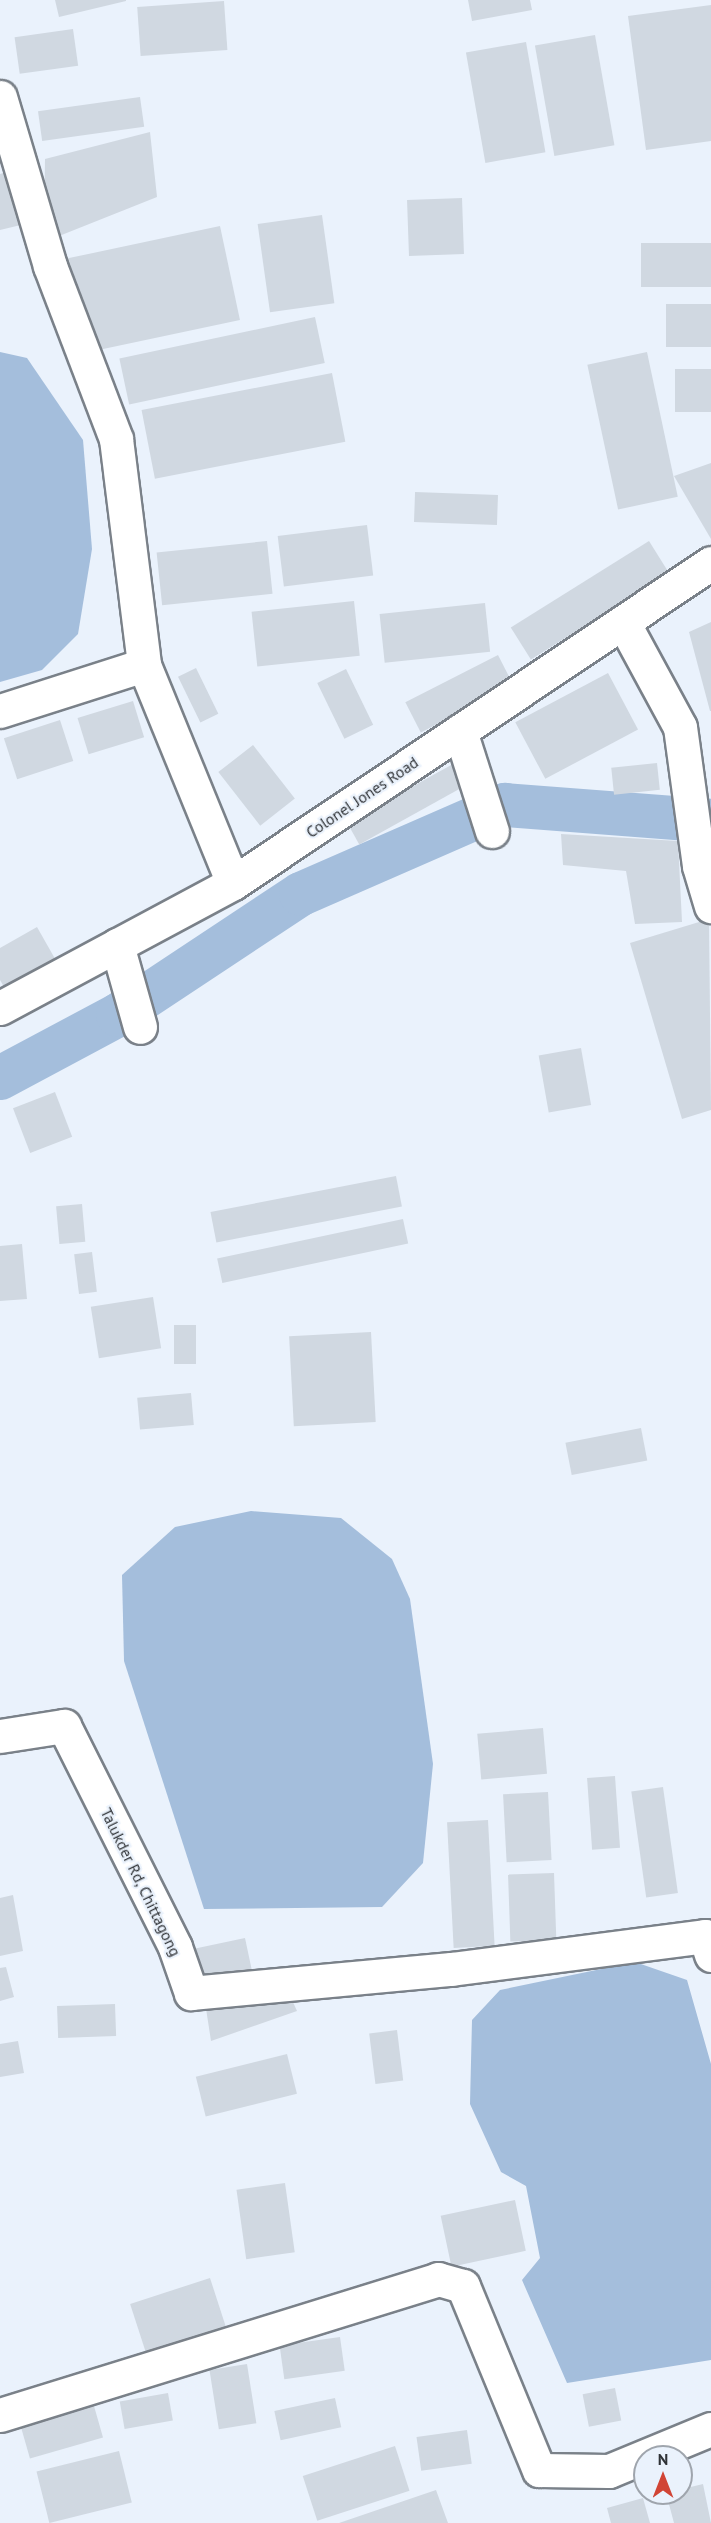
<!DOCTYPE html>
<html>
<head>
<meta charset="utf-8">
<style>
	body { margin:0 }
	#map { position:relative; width:711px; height:2523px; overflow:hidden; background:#eaf2fc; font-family:"PT Sans",sans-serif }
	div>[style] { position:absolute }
	.water>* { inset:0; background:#a4bedc }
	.canal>* { height:44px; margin:-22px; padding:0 22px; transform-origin:22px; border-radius:22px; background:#a4bedc }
	.building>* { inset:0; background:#d0d8e1; transform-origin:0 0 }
	.roads { filter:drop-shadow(2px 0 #7a8189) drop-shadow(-2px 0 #7a8189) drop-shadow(0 2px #7a8189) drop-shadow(0 -2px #7a8189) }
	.minor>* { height:33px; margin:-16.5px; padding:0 16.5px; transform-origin:16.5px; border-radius:16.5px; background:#fff }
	span { translate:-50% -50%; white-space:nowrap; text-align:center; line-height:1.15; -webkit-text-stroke:4.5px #eaf2fc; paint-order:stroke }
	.street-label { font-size:16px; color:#2f3236 }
	.north { position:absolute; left:633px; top:2445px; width:60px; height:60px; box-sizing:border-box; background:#eaf2fc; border:2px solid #9fa5ad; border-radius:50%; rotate:0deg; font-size:16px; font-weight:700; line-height:24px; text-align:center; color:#2f3236 }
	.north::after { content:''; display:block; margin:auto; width:21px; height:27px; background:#d14435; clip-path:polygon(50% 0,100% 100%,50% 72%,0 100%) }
</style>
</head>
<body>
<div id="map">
	<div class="water">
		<i style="clip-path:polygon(0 352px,27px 358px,83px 440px,92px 549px,78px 634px,42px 670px,0 682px)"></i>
		<i style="clip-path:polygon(251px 1511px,341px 1518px,392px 1559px,410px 1599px,433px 1764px,423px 1863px,382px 1907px,204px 1909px,124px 1661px,122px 1575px,175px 1527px)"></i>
		<i style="clip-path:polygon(635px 1962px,687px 1980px,711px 2064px,711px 2360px,567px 2383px,522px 2280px,540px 2258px,526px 2186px,501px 2172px,470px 2104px,472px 2020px,500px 1990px)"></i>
	</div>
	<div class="canal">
		<i style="left:0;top:1078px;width:134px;rotate:-28.1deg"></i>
		<i style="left:118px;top:1015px;width:219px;rotate:-33.5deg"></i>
		<i style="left:301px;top:894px;width:223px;rotate:-23.6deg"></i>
		<i style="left:505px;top:805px;width:207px;rotate:4.4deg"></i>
	</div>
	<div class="building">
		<i style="clip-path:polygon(55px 0,126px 0,126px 1px,59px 17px)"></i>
		<i style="clip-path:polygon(468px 0,530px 0,532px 10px,472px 21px)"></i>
		<i style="left:224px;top:1px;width:49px;height:87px;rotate:86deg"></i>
		<i style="clip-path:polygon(711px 5px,711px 141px,646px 150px,628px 16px)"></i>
		<i style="left:73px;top:29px;width:37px;height:59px;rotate:82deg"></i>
		<i style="left:595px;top:35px;width:112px;height:61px;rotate:80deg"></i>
		<i style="left:526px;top:42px;width:112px;height:61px;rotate:80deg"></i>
		<i style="left:140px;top:97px;width:30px;height:103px;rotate:82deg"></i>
		<i style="clip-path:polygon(150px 132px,157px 197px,44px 242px,45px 159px)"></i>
		<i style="clip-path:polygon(13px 170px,25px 224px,0 230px,0 174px)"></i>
		<i style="left:462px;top:198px;width:56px;height:55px;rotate:88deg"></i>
		<i style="left:322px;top:215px;width:89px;height:65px;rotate:82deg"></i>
		<i style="left:220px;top:226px;width:96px;height:158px;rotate:78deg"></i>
		<i style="left:711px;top:243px;width:44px;height:70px;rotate:90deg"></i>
		<i style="left:711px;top:304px;width:43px;height:45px;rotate:90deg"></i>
		<i style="left:315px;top:317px;width:47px;height:200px;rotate:78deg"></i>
		<i style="left:647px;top:352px;width:148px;height:61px;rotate:78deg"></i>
		<i style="left:711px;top:369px;width:43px;height:36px;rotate:90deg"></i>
		<i style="left:332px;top:373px;width:70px;height:194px;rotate:79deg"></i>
		<i style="clip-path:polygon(711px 463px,711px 539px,674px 476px)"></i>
		<i style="left:498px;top:495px;width:30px;height:83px;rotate:92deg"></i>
		<i style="left:367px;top:525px;width:51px;height:90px;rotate:83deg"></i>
		<i style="left:267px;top:541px;width:53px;height:111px;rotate:84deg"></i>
		<i style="left:649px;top:541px;width:38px;height:163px;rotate:58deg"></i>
		<i style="left:354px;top:601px;width:55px;height:103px;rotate:84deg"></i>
		<i style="left:485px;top:603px;width:49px;height:106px;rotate:84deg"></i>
		<i style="clip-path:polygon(711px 622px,711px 711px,710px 711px,689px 632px)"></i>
		<i style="left:498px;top:655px;width:34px;height:104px;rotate:63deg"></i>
		<i style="left:196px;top:668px;width:51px;height:20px;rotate:64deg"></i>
		<i style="left:346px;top:669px;width:62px;height:32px;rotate:64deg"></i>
		<i style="left:608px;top:673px;width:64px;height:105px;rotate:62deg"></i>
		<i style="left:133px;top:701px;width:38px;height:58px;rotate:73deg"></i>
		<i style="left:60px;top:720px;width:43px;height:59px;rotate:72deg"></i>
		<i style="left:253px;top:745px;width:68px;height:44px;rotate:52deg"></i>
		<i style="left:657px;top:763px;width:27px;height:46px;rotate:84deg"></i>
		<i style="left:453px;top:764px;width:25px;height:121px;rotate:61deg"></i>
		<i style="clip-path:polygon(561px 834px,678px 841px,682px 922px,635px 924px,626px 871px,563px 865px)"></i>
		<i style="clip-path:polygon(709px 919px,711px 1110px,682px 1119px,630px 943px)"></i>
		<i style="clip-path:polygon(37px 927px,58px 964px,7px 992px,0 980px,0 948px)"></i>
		<i style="left:581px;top:1048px;width:58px;height:43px;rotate:80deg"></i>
		<i style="left:55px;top:1092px;width:48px;height:45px;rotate:69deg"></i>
		<i style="left:396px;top:1176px;width:31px;height:189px;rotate:79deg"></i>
		<i style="left:82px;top:1204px;width:38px;height:26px;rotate:85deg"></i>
		<i style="left:403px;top:1219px;width:25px;height:190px;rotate:78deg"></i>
		<i style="clip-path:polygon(22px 1244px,27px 1299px,0 1301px,0 1246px)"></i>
		<i style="left:92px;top:1252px;width:40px;height:18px;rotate:83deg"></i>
		<i style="left:153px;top:1297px;width:52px;height:63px;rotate:81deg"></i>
		<i style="left:174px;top:1325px;width:22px;height:39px"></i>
		<i style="left:371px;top:1332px;width:90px;height:82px;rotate:87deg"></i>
		<i style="left:191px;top:1393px;width:32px;height:54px;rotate:85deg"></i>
		<i style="left:641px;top:1428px;width:33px;height:77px;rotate:79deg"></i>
		<i style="left:543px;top:1728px;width:46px;height:66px;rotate:85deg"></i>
		<i style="left:615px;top:1776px;width:72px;height:28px;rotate:86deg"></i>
		<i style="left:663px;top:1787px;width:107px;height:32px;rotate:82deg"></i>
		<i style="left:548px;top:1792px;width:68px;height:45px;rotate:87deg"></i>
		<i style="left:488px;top:1820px;width:126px;height:41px;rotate:87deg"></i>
		<i style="left:554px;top:1873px;width:67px;height:46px;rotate:88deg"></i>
		<i style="clip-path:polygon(13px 1895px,23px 1951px,0 1956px,0 1898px)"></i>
		<i style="left:245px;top:1938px;width:35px;height:52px;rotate:78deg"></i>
		<i style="clip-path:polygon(6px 1967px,14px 1997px,0 2001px,0 1968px)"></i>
		<i style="clip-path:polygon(283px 1980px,297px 2011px,211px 2041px,205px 2002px)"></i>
		<i style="left:115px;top:2004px;width:32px;height:58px;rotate:88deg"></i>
		<i style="left:397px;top:2030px;width:51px;height:28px;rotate:83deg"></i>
		<i style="clip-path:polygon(18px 2041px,24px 2073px,0 2077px,0 2044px)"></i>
		<i style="left:287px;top:2054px;width:41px;height:94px;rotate:76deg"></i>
		<i style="left:285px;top:2183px;width:70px;height:49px;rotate:82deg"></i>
		<i style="left:515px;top:2200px;width:52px;height:76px;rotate:78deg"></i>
		<i style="left:210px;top:2278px;width:51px;height:84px;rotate:72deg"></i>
		<i style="left:340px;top:2337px;width:34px;height:61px;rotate:82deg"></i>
		<i style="left:247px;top:2364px;width:60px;height:38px;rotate:81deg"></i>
		<i style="left:615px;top:2388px;width:33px;height:33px;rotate:79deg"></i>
		<i style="left:168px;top:2393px;width:28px;height:49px;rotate:80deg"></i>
		<i style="left:335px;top:2398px;width:30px;height:62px;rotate:78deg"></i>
		<i style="left:92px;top:2399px;width:40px;height:76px;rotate:74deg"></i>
		<i style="left:467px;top:2430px;width:34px;height:51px;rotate:82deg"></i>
		<i style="left:395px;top:2446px;width:47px;height:97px;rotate:72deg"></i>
		<i style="left:119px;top:2451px;width:53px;height:85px;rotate:76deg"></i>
		<i style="clip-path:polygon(703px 2484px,711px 2523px,674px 2523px,666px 2493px)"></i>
		<i style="clip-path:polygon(436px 2490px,448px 2523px,339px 2523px)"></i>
		<i style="clip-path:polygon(643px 2498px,650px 2523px,611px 2523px,607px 2508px)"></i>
	</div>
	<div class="roads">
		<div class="minor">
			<i style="left:0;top:97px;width:176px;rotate:73.5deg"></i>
			<i style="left:50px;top:266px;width:185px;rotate:69.1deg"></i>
			<i style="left:116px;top:439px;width:228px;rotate:82.9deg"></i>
			<i style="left:144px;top:665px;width:235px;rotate:67.8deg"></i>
			<i style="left:623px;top:622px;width:119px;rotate:61.5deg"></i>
			<i style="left:680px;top:727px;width:140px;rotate:82.2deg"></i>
			<i style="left:699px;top:866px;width:42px;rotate:73.3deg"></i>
			<i style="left:0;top:711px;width:151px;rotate:-17.7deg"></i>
			<i style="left:460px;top:731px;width:105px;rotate:72.3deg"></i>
			<i style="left:117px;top:945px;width:85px;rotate:74.3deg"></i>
			<i style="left:0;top:1008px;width:264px;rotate:-28.2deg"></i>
			<i style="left:233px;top:883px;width:575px;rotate:-33.8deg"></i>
			<i style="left:0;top:1736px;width:65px;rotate:-8.9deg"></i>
			<i style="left:64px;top:1726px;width:247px;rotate:63.3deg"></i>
			<i style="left:175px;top:1947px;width:49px;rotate:70.8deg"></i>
			<i style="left:191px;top:1993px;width:261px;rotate:-5.3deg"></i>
			<i style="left:451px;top:1969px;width:256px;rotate:-7.4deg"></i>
			<i style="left:705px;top:1936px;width:20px;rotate:72deg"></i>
			<i style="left:0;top:2415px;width:459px;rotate:-17.2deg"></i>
			<i style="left:438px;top:2279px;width:26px;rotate:16deg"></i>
			<i style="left:463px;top:2286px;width:199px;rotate:67.6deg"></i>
			<i style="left:539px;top:2470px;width:70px;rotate:0.8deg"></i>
			<i style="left:609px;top:2471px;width:110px;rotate:-22.4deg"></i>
		</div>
	</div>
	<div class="street-label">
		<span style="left:362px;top:797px;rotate:-34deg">Colonel Jones Road</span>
		<span style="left:141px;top:1882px;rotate:64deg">Talukder Rd, Chittagong</span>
	</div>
	<div class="north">N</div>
</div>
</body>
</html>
